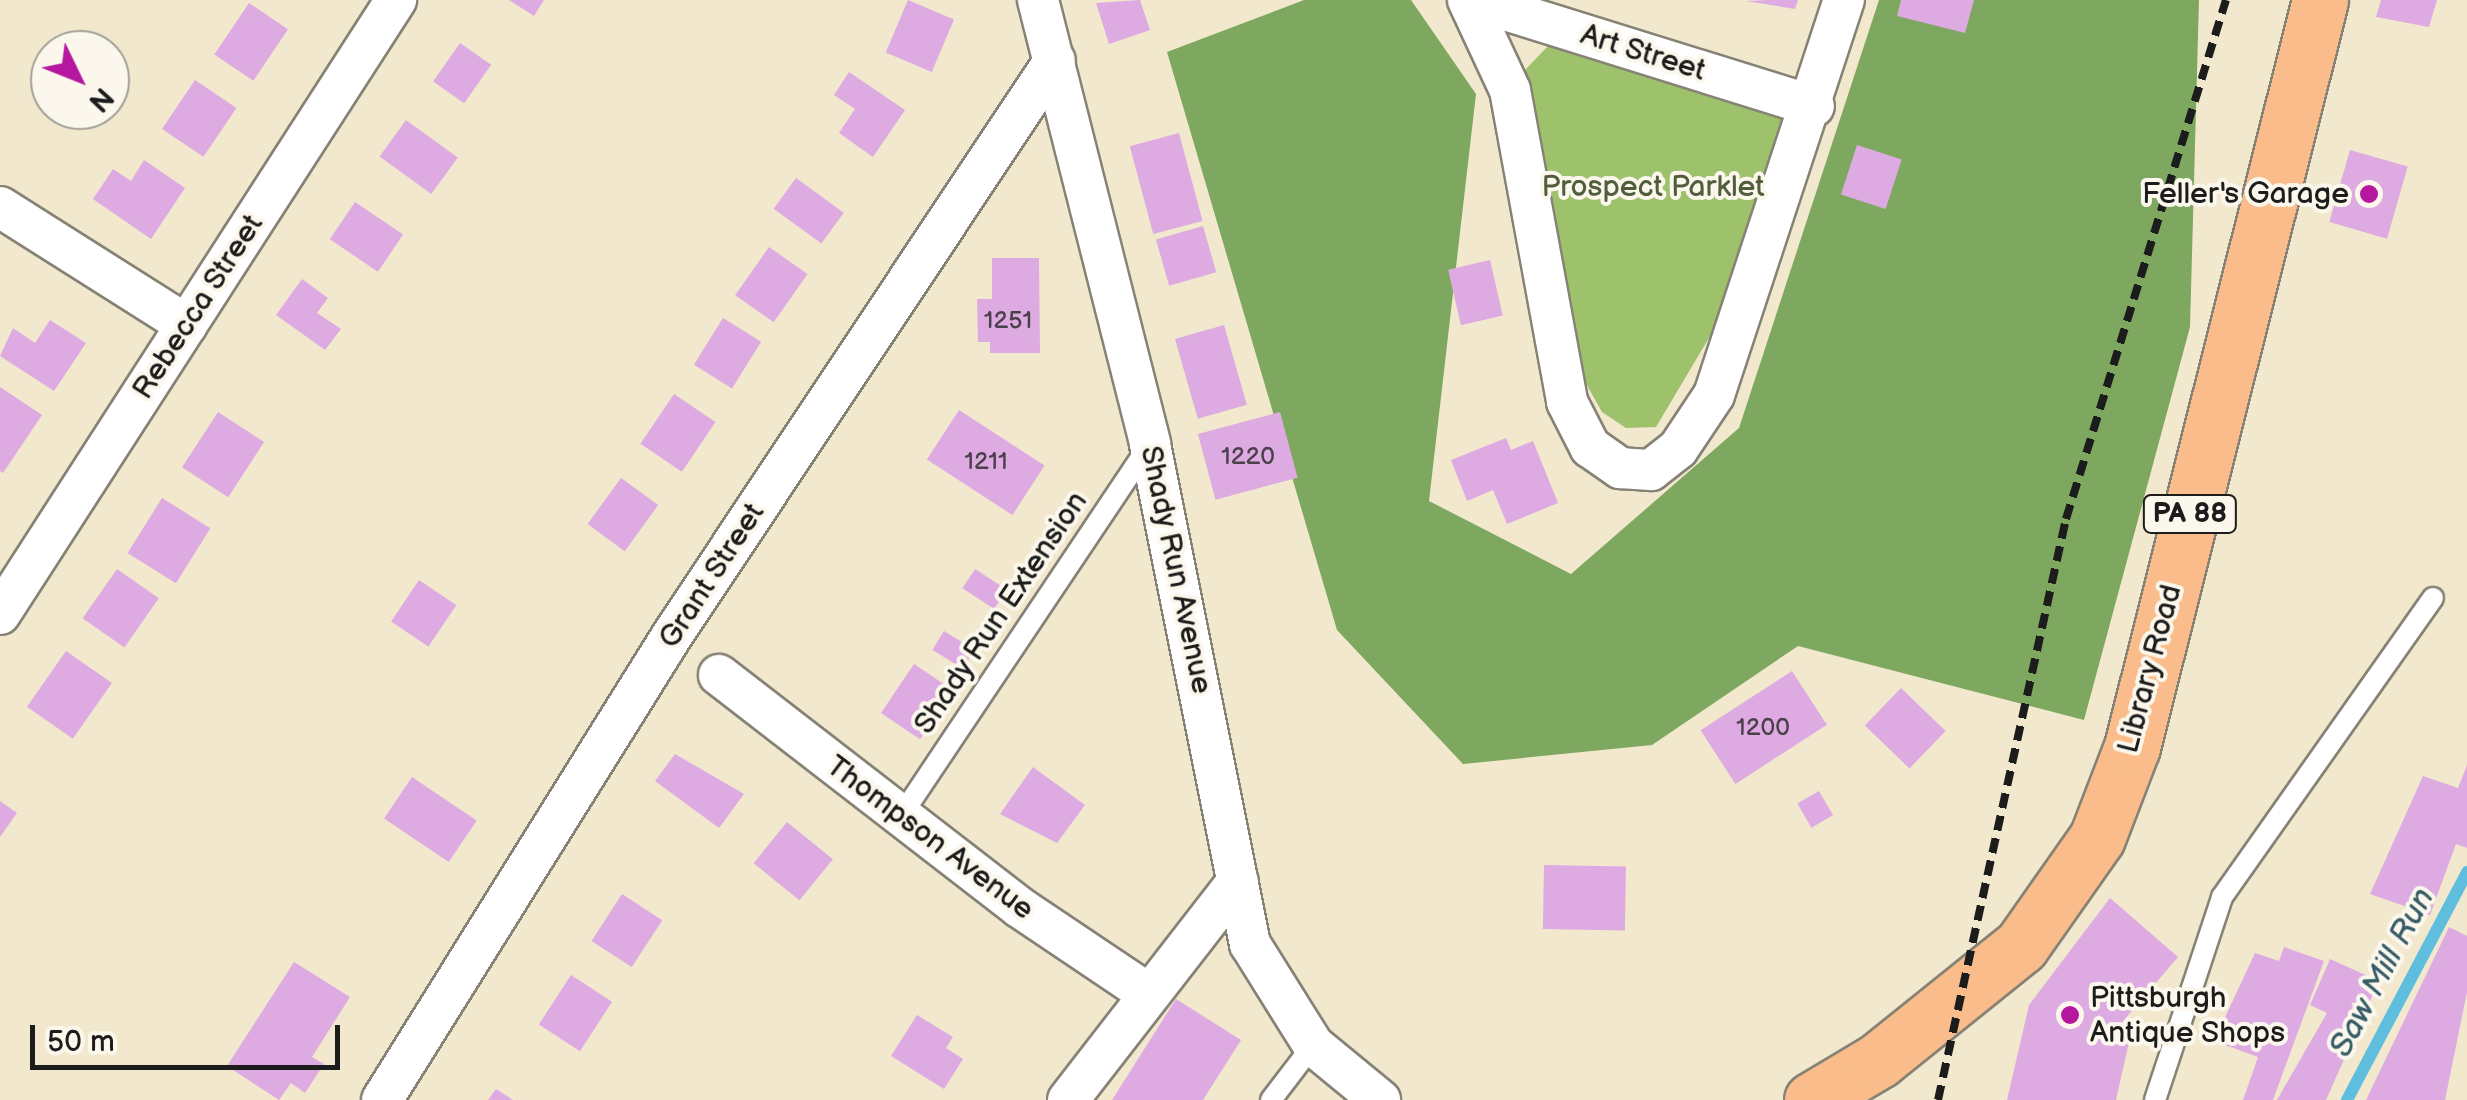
<!DOCTYPE html>
<html>
<head>
<meta charset="utf-8">
<style>
	body { margin:0 }
	#map { position:relative; width:2467px; height:1100px; overflow:hidden; background:#f1e8ce; font-family:"Balsamiq Sans",sans-serif }
	div>[style] { position:absolute }
	.green>* { inset:0; background:#9ec16b }
	.forest>* { inset:0; background:#7ea75f }
	.stream>* { height:12px; margin:-6px; padding:0 6px; transform-origin:6px; border-radius:6px; background:#5fbedd }
	.building>* { inset:0; background:#ddabe1; transform-origin:0 0 }
	.roads { filter:drop-shadow(2px 0 #868275) drop-shadow(-2px 0 #868275) drop-shadow(0 2px #868275) drop-shadow(0 -2px #868275) }
	.service>* { height:20px; margin:-10px; padding:0 10px; transform-origin:10px; border-radius:10px; background:#fff }
	.minor>* { height:40px; margin:-20px; padding:0 20px; transform-origin:20px; border-radius:20px; background:#fff }
	.primary>* { height:55px; margin:-27.5px; padding:0 27.5px; transform-origin:27.5px; border-radius:27.5px; background:#f9bc8a }
	.rail>* { height:8px; margin-top:-4px; transform-origin:0; background:repeating-linear-gradient(90deg,#1c1c1c 0 15px,transparent 0 23px) }
	.dots>* { width:28px; height:28px; translate:-50% -50%; box-sizing:border-box; border:5px solid #fbf7ec; border-radius:50% }
	span { translate:-50% -50%; white-space:nowrap; text-align:center; line-height:1.15; -webkit-text-stroke:8px #fbf7ec; paint-order:stroke }
	.number-label { font-size:25px; color:#4c404d }
	.number-label span { -webkit-text-stroke-width:0 }
	.shield-label span { padding:2px 8px; background:#fbf7ec; border:2px solid; border-radius:8px; -webkit-text-stroke-width:0 }
	.shield-label { font-size:28px; color:#1c1c1c; font-weight:700 }
	.street-label { font-size:30px; color:#1c1c1c }
	.park-label { font-size:30px; color:#505e3c }
	.poi-label { font-size:30px; color:#1c1c1c }
	.right { translate:-100% -50%; text-align:right }
	.left { translate:0 -50%; text-align:left }
	.water-label { font-size:32px; color:#375d69; font-style:italic }
	.north { position:absolute; left:30px; top:30px; width:100px; height:100px; box-sizing:border-box; background:#fbf7ec; border:2px solid #a29f99; border-radius:50%; rotate:133deg; font-size:28px; font-weight:700; line-height:40px; text-align:center; color:#1c1c1c }
	.north::after { content:''; display:block; margin:auto; width:35px; height:45px; background:#b5179e; clip-path:polygon(50% 0,100% 100%,50% 72%,0 100%) }
	.scale { position:absolute; left:30px; top:1025px; width:310px; height:45px; box-sizing:border-box; border:5px solid #1c1c1c; border-top:0; padding-left:12px; font-size:30px; line-height:35px; white-space:nowrap; color:#1c1c1c; -webkit-text-stroke:8px #fbf7ec; paint-order:stroke }
</style>
</head>
<body>
<div id="map">
	<div class="green">
		<i style="clip-path:polygon(1549px 45px,1788px 115px,1722px 316px,1656px 427px,1626px 428px,1602px 412px,1584px 380px,1522px 73px)"></i>
	</div>
	<div class="forest">
		<i style="clip-path:polygon(1304px 0,1411px 0,1476px 94px,1429px 501px,1571px 574px,1739px 428px,1879px 0,2199px 0,2190px 327px,2084px 720px,1798px 646px,1652px 745px,1463px 764px,1337px 630px,1167px 52px)"></i>
	</div>
	<div class="stream">
		<i style="left:2347px;top:1100px;width:258px;rotate:-62.2deg"></i>
	</div>
	<div class="building">
		<i style="clip-path:polygon(509px 0,544px 0,534px 16px)"></i>
		<i style="left:908px;top:0;width:50px;height:57px;rotate:23deg"></i>
		<i style="clip-path:polygon(1140px 0,1150px 30px,1109px 44px,1096px 3px)"></i>
		<i style="clip-path:polygon(1768px 0,1798px 0,1795px 9px,1746px 1px)"></i>
		<i style="clip-path:polygon(1901px 0,1974px 0,1965px 33px,1897px 16px)"></i>
		<i style="clip-path:polygon(2381px 0,2437px 0,2429px 27px,2376px 17px)"></i>
		<i style="left:249px;top:3px;width:47px;height:62px;rotate:34deg"></i>
		<i style="left:460px;top:43px;width:38px;height:47px;rotate:35deg"></i>
		<i style="clip-path:polygon(849px 72px,905px 110px,873px 157px,839px 133px,855px 109px,834px 95px)"></i>
		<i style="left:195px;top:80px;width:50px;height:59px;rotate:34deg"></i>
		<i style="left:406px;top:120px;width:64px;height:45px;rotate:36deg"></i>
		<i style="left:1179px;top:133px;width:91px;height:51px;rotate:75deg"></i>
		<i style="left:1857px;top:145px;width:47px;height:52px;rotate:18deg"></i>
		<i style="left:2350px;top:150px;width:60px;height:75px;rotate:16deg"></i>
		<i style="clip-path:polygon(144px 160px,185px 188px,151px 239px,93px 199px,113px 169px,131px 181px)"></i>
		<i style="left:796px;top:178px;width:59px;height:38px;rotate:36deg"></i>
		<i style="left:355px;top:202px;width:58px;height:45px;rotate:34deg"></i>
		<i style="left:1203px;top:226px;width:48px;height:49px;rotate:74deg"></i>
		<i style="left:769px;top:247px;width:47px;height:59px;rotate:35deg"></i>
		<i style="clip-path:polygon(992px 258px,1039px 258px,1040px 353px,990px 353px,990px 342px,978px 342px,977px 299px,992px 299px)"></i>
		<i style="left:1490px;top:260px;width:57px;height:43px;rotate:77deg"></i>
		<i style="clip-path:polygon(302px 279px,328px 298px,317px 313px,341px 329px,325px 350px,276px 315px)"></i>
		<i style="left:723px;top:318px;width:45px;height:55px;rotate:32deg"></i>
		<i style="clip-path:polygon(50px 320px,86px 343px,54px 391px,0 356px,13px 328px,35px 343px)"></i>
		<i style="left:1224px;top:325px;width:83px;height:51px;rotate:74deg"></i>
		<i style="clip-path:polygon(0 387px,42px 415px,3px 473px,0 471px)"></i>
		<i style="left:674px;top:394px;width:50px;height:60px;rotate:34deg"></i>
		<i style="left:959px;top:410px;width:102px;height:59px;rotate:33deg"></i>
		<i style="left:218px;top:412px;width:55px;height:66px;rotate:33deg"></i>
		<i style="left:1280px;top:412px;width:68px;height:85px;rotate:75deg"></i>
		<i style="clip-path:polygon(1506px 438px,1511px 450px,1533px 441px,1558px 503px,1507px 524px,1493px 490px,1467px 501px,1451px 460px)"></i>
		<i style="left:621px;top:478px;width:46px;height:57px;rotate:36deg"></i>
		<i style="left:162px;top:498px;width:57px;height:65px;rotate:32deg"></i>
		<i style="left:117px;top:569px;width:51px;height:60px;rotate:35deg"></i>
		<i style="left:975px;top:569px;width:38px;height:23px;rotate:33deg"></i>
		<i style="left:419px;top:580px;width:45px;height:50px;rotate:34deg"></i>
		<i style="left:944px;top:631px;width:36px;height:22px;rotate:32deg"></i>
		<i style="left:66px;top:651px;width:56px;height:68px;rotate:35deg"></i>
		<i style="left:914px;top:664px;width:47px;height:59px;rotate:34deg"></i>
		<i style="left:1792px;top:671px;width:64px;height:109px;rotate:57deg"></i>
		<i style="left:1901px;top:688px;width:62px;height:52px;rotate:44deg"></i>
		<i style="clip-path:polygon(675px 754px,744px 794px,719px 828px,655px 781px)"></i>
		<i style="clip-path:polygon(2467px 765px,2467px 848px,2456px 844px,2430px 915px,2370px 894px,2423px 776px,2458px 788px)"></i>
		<i style="clip-path:polygon(1033px 767px,1085px 805px,1057px 843px,1000px 814px)"></i>
		<i style="left:412px;top:777px;width:78px;height:50px;rotate:34deg"></i>
		<i style="left:1819px;top:791px;width:28px;height:25px;rotate:60deg"></i>
		<i style="clip-path:polygon(0 801px,17px 813px,0 837px)"></i>
		<i style="left:787px;top:822px;width:59px;height:53px;rotate:39deg"></i>
		<i style="left:1544px;top:865px;width:82px;height:64px;rotate:1deg"></i>
		<i style="left:622px;top:894px;width:48px;height:56px;rotate:33deg"></i>
		<i style="clip-path:polygon(2110px 898px,2178px 957px,2119px 1026px,2132px 1029px,2116px 1100px,2007px 1100px,2029px 1005px)"></i>
		<i style="clip-path:polygon(2449px 927px,2467px 936px,2467px 992px,2445px 1100px,2366px 1100px)"></i>
		<i style="clip-path:polygon(2284px 947px,2324px 961px,2273px 1100px,2243px 1100px,2258px 1057px,2214px 1041px,2255px 953px,2279px 961px)"></i>
		<i style="clip-path:polygon(2330px 959px,2379px 981px,2326px 1100px,2277px 1100px,2327px 1013px,2310px 1005px)"></i>
		<i style="clip-path:polygon(294px 962px,350px 997px,312px 1057px,324px 1064px,305px 1093px,291px 1083px,279px 1100px,227px 1066px)"></i>
		<i style="left:571px;top:975px;width:49px;height:59px;rotate:33deg"></i>
		<i style="clip-path:polygon(1176px 999px,1241px 1040px,1203px 1100px,1112px 1100px)"></i>
		<i style="clip-path:polygon(917px 1015px,953px 1037px,946px 1048px,963px 1059px,944px 1089px,891px 1056px)"></i>
		<i style="clip-path:polygon(496px 1089px,513px 1100px,488px 1100px)"></i>
	</div>
	<div class="roads">
		<div class="service">
			<i style="left:901px;top:816px;width:443px;rotate:-56.2deg"></i>
			<i style="left:1271px;top:1100px;width:69px;rotate:-52.6deg"></i>
			<i style="left:2155px;top:1100px;width:214px;rotate:-71.7deg"></i>
			<i style="left:2222px;top:897px;width:366px;rotate:-54.8deg"></i>
		</div>
		<div class="minor">
			<i style="left:1038px;top:0;width:458px;rotate:75.8deg"></i>
			<i style="left:1150px;top:444px;width:510px;rotate:78.69deg"></i>
			<i style="left:1250px;top:944px;width:119px;rotate:58deg"></i>
			<i style="left:1313px;top:1045px;width:87px;rotate:39.4deg"></i>
			<i style="left:1468px;top:0;width:99px;rotate:65deg"></i>
			<i style="left:1510px;top:90px;width:317px;rotate:79.6deg"></i>
			<i style="left:1567px;top:402px;width:51px;rotate:62.9deg"></i>
			<i style="left:1590px;top:447px;width:37px;rotate:35deg"></i>
			<i style="left:1620px;top:468px;width:31px;rotate:4deg"></i>
			<i style="left:1651px;top:470px;width:34px;rotate:-38deg"></i>
			<i style="left:1678px;top:449px;width:65px;rotate:-56.3deg"></i>
			<i style="left:1714px;top:395px;width:416px;rotate:-71.8deg"></i>
			<i style="left:1473px;top:0;width:357px;rotate:17.3deg"></i>
			<i style="left:0;top:207px;width:221px;rotate:32.3deg"></i>
			<i style="left:0;top:614px;width:731px;rotate:-57.18deg"></i>
			<i style="left:719px;top:675px;width:379px;rotate:37.7deg"></i>
			<i style="left:1019px;top:907px;width:154px;rotate:33.9deg"></i>
			<i style="left:382px;top:1100px;width:549px;rotate:-58.02deg"></i>
			<i style="left:673px;top:634px;width:689px;rotate:-56.36deg"></i>
			<i style="left:1068px;top:1100px;width:277px;rotate:-52.2deg"></i>
		</div>
		<div class="primary">
			<i style="left:1812px;top:1100px;width:78px;rotate:-30.8deg"></i>
			<i style="left:1879px;top:1060px;width:182px;rotate:-38.8deg"></i>
			<i style="left:2021px;top:946px;width:132px;rotate:-54.9deg"></i>
			<i style="left:2097px;top:838px;width:97px;rotate:-69deg"></i>
			<i style="left:2132px;top:747px;width:770px;rotate:-75.87deg"></i>
		</div>
	</div>
	<div class="rail">
		<i style="left:1938px;top:1100px;width:595px;rotate:-77.58deg"></i>
		<i style="left:2066px;top:519px;width:543px;rotate:-72.87deg"></i>
	</div>
	<div class="dots">
		<i style="left:2369px;top:194px;background:#b5179e"></i>
		<i style="left:2070px;top:1015px;background:#b5179e"></i>
	</div>
	<div class="number-label">
		<span style="left:1008px;top:321px">1251</span>
		<span style="left:1248px;top:457px">1220</span>
		<span style="left:986px;top:462px">1211</span>
		<span style="left:1763px;top:728px">1200</span>
	</div>
	<div class="shield-label">
		<span style="left:2190px;top:514px">PA 88</span>
	</div>
	<div class="street-label">
		<span style="left:1643px;top:53px;rotate:17deg">Art Street</span>
		<span style="left:198px;top:307px;rotate:-57deg">Rebecca Street</span>
		<span style="left:1176px;top:570px;rotate:78deg">Shady Run Avenue</span>
		<span style="left:712px;top:576px;rotate:-57deg">Grant Street</span>
		<span style="left:1001px;top:613px;rotate:-56deg">Shady Run Extension</span>
		<span style="left:2150px;top:669px;rotate:-75deg">Library Road</span>
		<span style="left:930px;top:838px;rotate:37deg">Thompson Avenue</span>
	</div>
	<div class="park-label">
		<span style="left:1653px;top:187px">Prospect Parklet</span>
	</div>
	<div class="poi-label">
		<span class="right" style="left:2349px;top:194px">Feller's Garage</span>
		<span class="left" style="left:2090px;top:1015px">Pittsburgh<br>Antique Shops</span>
	</div>
	<div class="water-label">
		<span style="left:2383px;top:973px;rotate:-62deg">Saw Mill Run</span>
	</div>
	<div class="north">N</div>
	<div class="scale">50 m</div>
</div>
</body>
</html>
